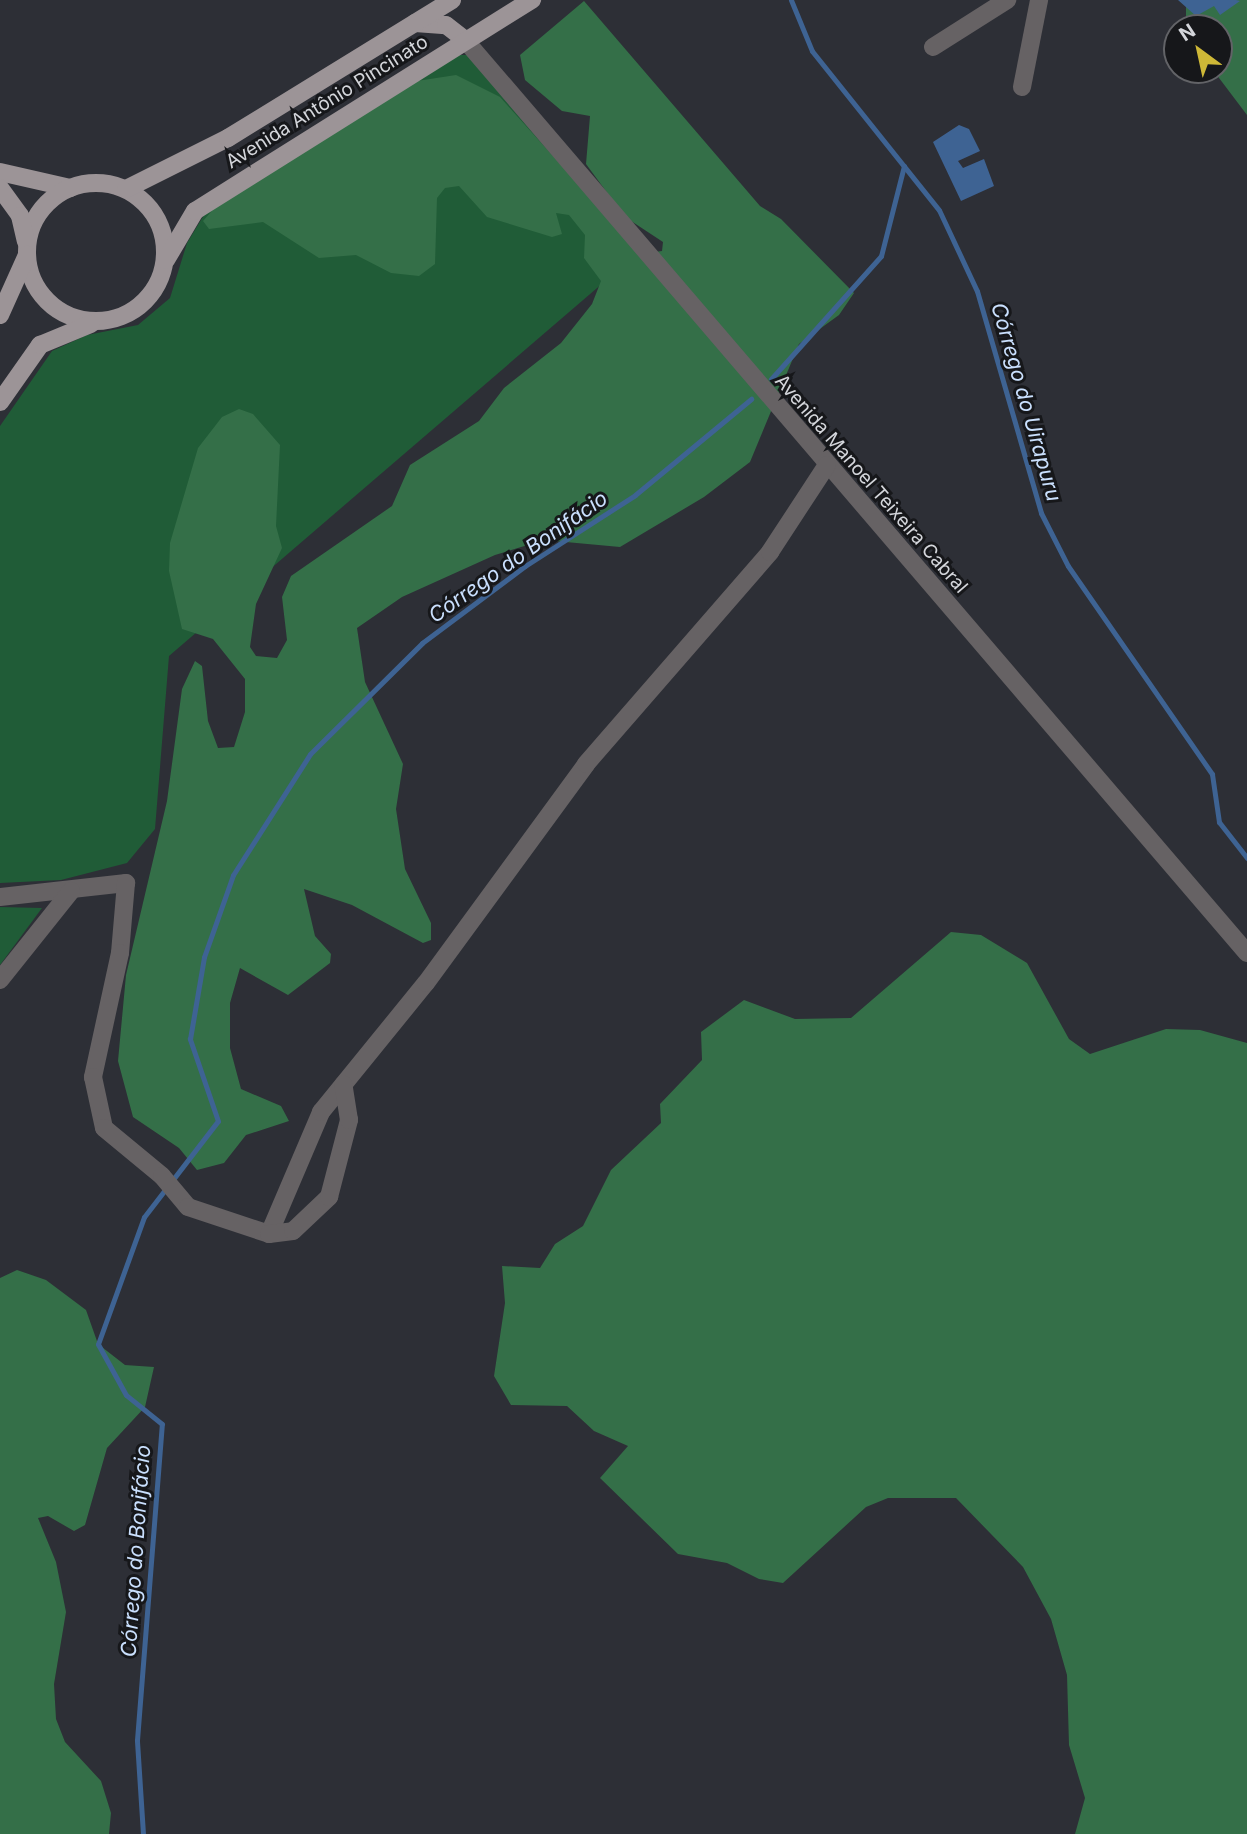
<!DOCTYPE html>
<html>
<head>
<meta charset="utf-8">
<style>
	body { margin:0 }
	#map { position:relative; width:1247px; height:1834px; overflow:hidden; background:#2d2f36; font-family:Inter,sans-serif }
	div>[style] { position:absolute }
	.green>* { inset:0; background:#205c37 }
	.forest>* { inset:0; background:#346f48 }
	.water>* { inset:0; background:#3e6393 }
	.stream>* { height:5px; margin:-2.5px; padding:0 2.5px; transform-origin:2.5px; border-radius:2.5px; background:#3e6393 }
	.minor>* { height:18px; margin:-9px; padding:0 9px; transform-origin:9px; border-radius:9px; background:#666264 }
	.major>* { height:18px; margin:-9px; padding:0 9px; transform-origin:9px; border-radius:9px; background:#9c9497 }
	.major>.ring { margin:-9px; padding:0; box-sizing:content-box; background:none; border:18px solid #9c9497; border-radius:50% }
	span { translate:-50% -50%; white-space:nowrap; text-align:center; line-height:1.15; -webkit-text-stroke:6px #16171a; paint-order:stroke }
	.street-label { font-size:19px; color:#d4d6db }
	.water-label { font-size:21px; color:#cae0fe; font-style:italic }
	.north { position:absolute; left:1163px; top:14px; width:70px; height:70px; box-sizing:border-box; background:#16171a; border:2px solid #626367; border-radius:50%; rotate:327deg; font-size:19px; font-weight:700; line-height:28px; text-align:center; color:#d4d6db }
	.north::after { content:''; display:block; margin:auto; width:24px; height:32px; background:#ceb837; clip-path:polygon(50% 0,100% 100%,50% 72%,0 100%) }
</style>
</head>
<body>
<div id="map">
	<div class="green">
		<i style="clip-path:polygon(452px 55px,470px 55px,639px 252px,169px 656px,155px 829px,127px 863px,61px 880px,0 883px,0 426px,52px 351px,87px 335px,138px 325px,170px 298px,187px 243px,210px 205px)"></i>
		<i style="clip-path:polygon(0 907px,42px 908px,0 965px)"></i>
	</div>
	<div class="forest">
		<i style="clip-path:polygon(1186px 0,1247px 0,1247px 115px,1213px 70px,1219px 70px,1219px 28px,1186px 28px)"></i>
		<i style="clip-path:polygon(584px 1px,760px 206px,781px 219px,854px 293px,839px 315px,799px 344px,750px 462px,704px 497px,620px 547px,544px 540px,495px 555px,402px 597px,357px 628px,365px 682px,403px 764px,396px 809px,405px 869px,431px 923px,431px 940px,423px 943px,352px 905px,304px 889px,315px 936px,331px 954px,330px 963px,288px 995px,240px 968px,230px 1003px,230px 1048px,241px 1089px,281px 1106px,289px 1121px,246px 1135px,224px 1163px,197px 1170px,179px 1148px,133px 1117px,118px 1061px,126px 975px,167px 801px,182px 689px,195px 661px,202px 666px,208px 721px,218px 748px,234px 747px,245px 712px,245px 679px,213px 639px,182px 629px,169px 571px,170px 543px,198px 448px,222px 417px,239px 409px,253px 414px,280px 445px,276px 526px,282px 548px,256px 604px,250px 647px,256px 656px,277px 658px,287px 640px,282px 597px,291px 576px,392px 506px,410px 465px,479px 421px,504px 388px,561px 343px,592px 304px,601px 281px,584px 258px,585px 235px,569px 215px,556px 213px,562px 234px,552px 237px,487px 217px,459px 186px,445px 188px,437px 198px,435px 264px,419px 276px,391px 273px,356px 255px,319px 258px,263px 222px,209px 229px,203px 221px,223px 198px,417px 81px,456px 75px,500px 97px,631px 243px,648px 253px,662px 251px,663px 242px,625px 217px,586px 164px,590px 116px,562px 111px,525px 80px,520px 55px)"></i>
		<i style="clip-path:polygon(951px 932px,981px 935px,1027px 963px,1069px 1039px,1090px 1054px,1166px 1029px,1200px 1030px,1247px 1043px,1247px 1834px,1075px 1834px,1085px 1798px,1069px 1745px,1067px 1675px,1051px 1619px,1023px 1567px,956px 1498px,888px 1498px,866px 1507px,783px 1583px,759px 1579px,727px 1563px,678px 1554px,600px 1478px,628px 1446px,594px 1431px,567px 1406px,511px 1405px,494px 1376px,505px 1303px,502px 1266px,540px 1268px,555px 1244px,583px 1226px,611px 1170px,661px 1123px,660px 1104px,702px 1060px,701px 1032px,744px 1000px,795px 1019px,851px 1018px)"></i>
		<i style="clip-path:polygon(17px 1270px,46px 1280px,86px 1310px,98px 1344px,125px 1365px,154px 1367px,145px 1407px,107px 1448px,85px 1525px,74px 1531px,48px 1516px,38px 1518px,56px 1562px,66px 1612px,54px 1684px,56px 1719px,65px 1742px,101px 1781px,111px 1813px,109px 1834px,0 1834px,0 1278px)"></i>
	</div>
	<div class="water">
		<i style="clip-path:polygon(1178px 0,1236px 0,1240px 1px,1220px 15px,1214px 6px,1196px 16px)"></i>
		<i style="clip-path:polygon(959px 125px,969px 129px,980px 151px,958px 161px,963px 168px,984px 159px,994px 186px,961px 201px,933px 142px)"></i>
	</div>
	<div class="stream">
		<i style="left:791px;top:0;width:55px;rotate:67.6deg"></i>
		<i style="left:812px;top:51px;width:203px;rotate:51.4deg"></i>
		<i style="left:939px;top:210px;width:89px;rotate:64.9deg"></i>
		<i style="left:977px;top:291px;width:231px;rotate:73.9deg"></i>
		<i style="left:1041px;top:513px;width:59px;rotate:63deg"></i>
		<i style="left:1068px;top:566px;width:253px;rotate:55.3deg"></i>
		<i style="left:1212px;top:774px;width:49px;rotate:81.7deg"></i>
		<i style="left:1219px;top:822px;width:46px;rotate:52.1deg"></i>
		<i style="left:771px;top:379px;width:165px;rotate:-48.2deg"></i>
		<i style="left:881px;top:256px;width:93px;rotate:-75.7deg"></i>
		<i style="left:143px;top:1834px;width:94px;rotate:-93.7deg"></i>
		<i style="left:137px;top:1740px;width:317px;rotate:-85.5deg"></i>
		<i style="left:162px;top:1424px;width:46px;rotate:-141.1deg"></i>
		<i style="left:126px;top:1395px;width:58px;rotate:-118.8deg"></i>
		<i style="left:98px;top:1344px;width:135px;rotate:-70.1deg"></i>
		<i style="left:144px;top:1217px;width:121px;rotate:-52.4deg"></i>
		<i style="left:218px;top:1121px;width:87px;rotate:-108.9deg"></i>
		<i style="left:190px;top:1039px;width:83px;rotate:-80.3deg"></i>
		<i style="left:204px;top:957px;width:87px;rotate:-70.5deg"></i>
		<i style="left:233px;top:875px;width:143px;rotate:-57.5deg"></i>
		<i style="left:310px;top:754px;width:158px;rotate:-44.7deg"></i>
		<i style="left:422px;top:643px;width:129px;rotate:-36.8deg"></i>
		<i style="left:525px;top:566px;width:131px;rotate:-32.8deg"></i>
		<i style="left:635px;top:495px;width:151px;rotate:-39.6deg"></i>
	</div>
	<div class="minor">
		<i style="left:465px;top:40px;width:1202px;rotate:49.42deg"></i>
		<i style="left:933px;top:47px;width:88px;rotate:-32.4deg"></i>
		<i style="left:1022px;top:87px;width:89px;rotate:-78.9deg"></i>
		<i style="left:0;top:897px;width:127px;rotate:-6.3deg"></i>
		<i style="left:126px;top:883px;width:70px;rotate:94.9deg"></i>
		<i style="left:120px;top:953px;width:127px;rotate:102.3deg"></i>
		<i style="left:93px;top:1077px;width:52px;rotate:77.8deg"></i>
		<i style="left:104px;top:1128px;width:75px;rotate:39.6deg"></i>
		<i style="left:162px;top:1176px;width:40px;rotate:50deg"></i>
		<i style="left:188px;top:1207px;width:85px;rotate:18.4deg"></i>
		<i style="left:269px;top:1234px;width:133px;rotate:-66.9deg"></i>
		<i style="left:321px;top:1112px;width:166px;rotate:-50.9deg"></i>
		<i style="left:426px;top:983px;width:271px;rotate:-53.8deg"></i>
		<i style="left:586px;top:764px;width:281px;rotate:-49deg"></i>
		<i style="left:770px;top:552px;width:104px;rotate:-56.8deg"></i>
		<i style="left:0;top:980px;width:114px;rotate:-51.4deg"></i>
		<i style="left:269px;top:1234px;width:24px;rotate:-7deg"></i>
		<i style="left:293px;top:1231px;width:50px;rotate:-43.4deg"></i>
		<i style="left:329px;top:1197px;width:80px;rotate:-75.4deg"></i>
		<i style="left:349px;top:1120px;width:36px;rotate:-99deg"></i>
	</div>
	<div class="major">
		<i style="left:415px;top:23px;width:31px;rotate:4deg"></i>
		<i style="left:446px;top:25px;width:24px;rotate:38deg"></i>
		<i style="left:0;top:172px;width:72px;rotate:12.9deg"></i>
		<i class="ring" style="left:27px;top:183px;width:120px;height:120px"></i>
		<i style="left:0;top:188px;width:34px;rotate:54deg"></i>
		<i style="left:20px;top:216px;width:26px;rotate:77deg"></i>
		<i style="left:126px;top:189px;width:114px;rotate:-26.6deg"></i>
		<i style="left:228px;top:138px;width:263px;rotate:-31.6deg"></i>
		<i style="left:166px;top:260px;width:57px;rotate:-59.4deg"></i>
		<i style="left:195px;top:211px;width:398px;rotate:-32.1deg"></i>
		<i style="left:0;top:315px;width:66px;rotate:-65.8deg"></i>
		<i style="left:0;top:402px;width:70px;rotate:-54.9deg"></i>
		<i style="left:40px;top:345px;width:55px;rotate:-22.4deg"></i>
	</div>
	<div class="street-label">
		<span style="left:327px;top:102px;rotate:-32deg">Avenida Antônio Pincinato</span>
		<span style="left:871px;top:484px;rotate:49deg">Avenida Manoel Teixeira Cabral</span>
	</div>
	<div class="water-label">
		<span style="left:1026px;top:402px;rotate:74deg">Córrego do Uirapuru</span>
		<span style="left:518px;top:557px;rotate:-35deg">Córrego do Bonifácio</span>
		<span style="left:136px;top:1551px;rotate:-86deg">Córrego do Bonifácio</span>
	</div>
	<div class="north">N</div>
</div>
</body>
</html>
